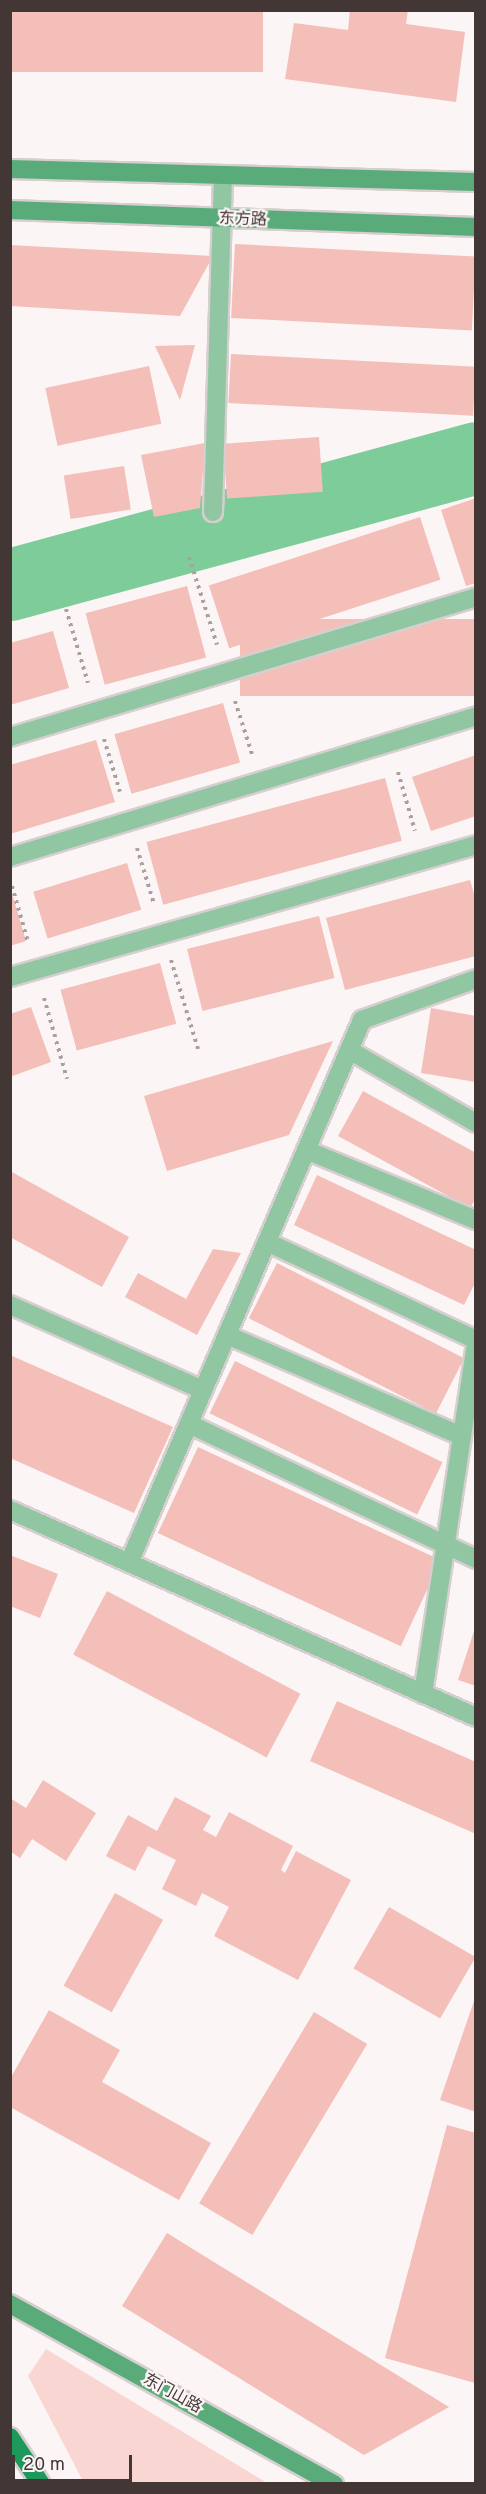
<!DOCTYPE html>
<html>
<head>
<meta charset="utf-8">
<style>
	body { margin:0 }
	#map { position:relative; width:486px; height:2494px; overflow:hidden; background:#fcf5f5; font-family:Overpass,"Noto Sans SC",sans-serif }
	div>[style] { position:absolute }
	.green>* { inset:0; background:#f9d6d2 }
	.river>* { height:72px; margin:-36px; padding:0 36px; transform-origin:36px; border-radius:36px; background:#7fcc9b }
	.building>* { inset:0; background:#f4beb9; transform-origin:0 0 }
	.path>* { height:4px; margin-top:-2px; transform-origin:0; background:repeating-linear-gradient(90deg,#a9a09f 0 3px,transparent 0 7.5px) }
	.roads { filter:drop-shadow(2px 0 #d7cfcf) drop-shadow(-2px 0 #d7cfcf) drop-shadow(0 2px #d7cfcf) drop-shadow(0 -2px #d7cfcf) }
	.lane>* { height:18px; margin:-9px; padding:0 9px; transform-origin:9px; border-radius:9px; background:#91c6a3 }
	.street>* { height:18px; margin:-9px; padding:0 9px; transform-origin:9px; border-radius:9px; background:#91c6a3 }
	.secondary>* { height:18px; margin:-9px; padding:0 9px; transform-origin:9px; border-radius:9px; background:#59ac79 }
	.primary>* { height:18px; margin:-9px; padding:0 9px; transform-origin:9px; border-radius:9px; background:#1d995b }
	span { translate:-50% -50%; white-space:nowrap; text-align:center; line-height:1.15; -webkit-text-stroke:4.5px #fcf5f5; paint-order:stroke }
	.street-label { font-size:16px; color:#433736 }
	.frame { position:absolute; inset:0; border:12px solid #433736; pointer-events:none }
	.scale { position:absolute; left:12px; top:2455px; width:120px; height:27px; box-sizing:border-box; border:3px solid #433736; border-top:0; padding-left:8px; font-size:18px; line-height:21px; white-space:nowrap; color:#433736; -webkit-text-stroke:4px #fcf5f5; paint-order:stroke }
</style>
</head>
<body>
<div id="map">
	<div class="green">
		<i style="clip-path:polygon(46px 2349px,267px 2483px,84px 2483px,28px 2376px)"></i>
	</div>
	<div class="river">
		<i style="left:10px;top:585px;width:483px;rotate:-15.2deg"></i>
	</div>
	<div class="building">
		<i style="left:10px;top:10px;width:253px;height:62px"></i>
		<i style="clip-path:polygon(350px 10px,408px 10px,406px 24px,465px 32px,456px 102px,285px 79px,294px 23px,348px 30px)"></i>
		<i style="left:235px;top:244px;width:241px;height:74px;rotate:3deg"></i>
		<i style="clip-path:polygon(10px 245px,213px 256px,180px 316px,10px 306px)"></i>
		<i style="clip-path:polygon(195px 345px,180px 400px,155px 346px)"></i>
		<i style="left:231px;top:354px;width:245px;height:49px;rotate:3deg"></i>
		<i style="left:149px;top:366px;width:59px;height:106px;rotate:78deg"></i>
		<i style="left:319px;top:437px;width:55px;height:96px;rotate:86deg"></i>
		<i style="clip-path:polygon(205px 443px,200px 508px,154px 517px,141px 455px)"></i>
		<i style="left:124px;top:466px;width:44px;height:61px;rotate:81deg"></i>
		<i style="clip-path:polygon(476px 498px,476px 583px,466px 586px,441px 510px)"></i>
		<i style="left:420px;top:517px;width:66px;height:222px;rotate:72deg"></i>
		<i style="left:187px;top:586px;width:74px;height:105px;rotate:75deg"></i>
		<i style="left:476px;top:619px;width:77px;height:236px;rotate:90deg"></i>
		<i style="clip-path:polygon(53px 631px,69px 688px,10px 705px,10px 643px)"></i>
		<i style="left:223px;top:703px;width:62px;height:113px;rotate:74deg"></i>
		<i style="clip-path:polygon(96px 740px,115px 802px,10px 834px,10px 765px)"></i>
		<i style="clip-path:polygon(476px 755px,476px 816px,431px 831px,412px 777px)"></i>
		<i style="left:385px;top:778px;width:65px;height:247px;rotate:75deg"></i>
		<i style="left:127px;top:863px;width:49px;height:98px;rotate:73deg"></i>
		<i style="clip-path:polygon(470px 880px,476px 901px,476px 956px,345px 990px,326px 918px)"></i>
		<i style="clip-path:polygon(11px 890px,26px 941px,10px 946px,10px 891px)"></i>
		<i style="left:319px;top:916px;width:64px;height:136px;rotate:76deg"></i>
		<i style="left:160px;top:963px;width:63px;height:103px;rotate:75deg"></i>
		<i style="clip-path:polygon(31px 1007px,51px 1062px,10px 1077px,10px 1014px)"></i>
		<i style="clip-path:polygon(431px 1008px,476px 1016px,476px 1082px,421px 1073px)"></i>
		<i style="clip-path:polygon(333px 1041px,289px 1135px,167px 1171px,144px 1096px)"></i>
		<i style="clip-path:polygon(363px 1091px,476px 1153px,476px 1198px,470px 1208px,338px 1136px)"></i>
		<i style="clip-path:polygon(10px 1171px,129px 1237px,102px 1287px,10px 1237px)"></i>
		<i style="clip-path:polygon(317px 1175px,476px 1250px,476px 1281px,464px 1305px,294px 1225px)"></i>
		<i style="clip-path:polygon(213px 1249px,241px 1253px,197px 1335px,125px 1297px,138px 1273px,186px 1299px)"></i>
		<i style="left:277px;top:1263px;width:210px;height:62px;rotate:27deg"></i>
		<i style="clip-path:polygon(10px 1355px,173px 1427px,134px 1513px,10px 1458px)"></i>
		<i style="left:235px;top:1361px;width:231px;height:58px;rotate:26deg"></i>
		<i style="left:198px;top:1447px;width:268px;height:95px;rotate:25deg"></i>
		<i style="clip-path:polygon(10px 1555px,58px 1574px,40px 1618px,10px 1606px)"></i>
		<i style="left:107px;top:1591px;width:219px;height:72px;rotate:28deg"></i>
		<i style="clip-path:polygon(475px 1628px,476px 1628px,476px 1686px,458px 1680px)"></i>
		<i style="clip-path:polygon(337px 1701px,476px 1762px,476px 1834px,310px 1761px)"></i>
		<i style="clip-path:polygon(43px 1780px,96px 1813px,66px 1861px,32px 1839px,20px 1858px,10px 1851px,10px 1798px,26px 1808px)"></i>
		<i style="clip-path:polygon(175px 1797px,211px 1816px,203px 1830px,216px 1837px,229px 1812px,293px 1846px,281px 1870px,285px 1873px,296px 1851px,351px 1880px,298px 1980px,214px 1936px,229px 1907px,202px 1893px,196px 1906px,162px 1889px,176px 1860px,148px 1846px,135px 1871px,106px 1856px,128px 1815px,157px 1831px)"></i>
		<i style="left:115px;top:1893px;width:55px;height:106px;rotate:29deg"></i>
		<i style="left:389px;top:1907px;width:100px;height:71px;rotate:30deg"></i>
		<i style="clip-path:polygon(475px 1998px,476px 1998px,476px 2112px,440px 2100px)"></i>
		<i style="clip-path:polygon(49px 2010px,120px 2050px,102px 2082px,211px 2143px,179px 2200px,10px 2107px,10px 2079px)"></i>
		<i style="left:314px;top:2012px;width:62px;height:223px;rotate:31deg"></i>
		<i style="clip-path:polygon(447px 2125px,476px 2133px,475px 2383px,385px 2358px)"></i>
		<i style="clip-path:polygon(167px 2233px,449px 2407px,364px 2455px,122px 2306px)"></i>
	</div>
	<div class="path">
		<i style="left:189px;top:557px;width:92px;rotate:72.3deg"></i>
		<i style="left:66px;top:609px;width:77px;rotate:73.4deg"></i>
		<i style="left:235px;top:701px;width:56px;rotate:72.2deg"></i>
		<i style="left:104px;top:739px;width:55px;rotate:73.2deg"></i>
		<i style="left:398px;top:772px;width:61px;rotate:73.9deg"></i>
		<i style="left:137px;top:848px;width:59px;rotate:73.1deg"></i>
		<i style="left:12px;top:886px;width:58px;rotate:74.1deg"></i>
		<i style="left:171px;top:960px;width:93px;rotate:73.1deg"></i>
		<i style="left:44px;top:998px;width:84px;rotate:74.1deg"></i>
	</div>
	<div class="roads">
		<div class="lane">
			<i style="left:213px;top:512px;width:337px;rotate:-88.3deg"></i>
			<i style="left:349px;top:1050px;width:146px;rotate:29.9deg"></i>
			<i style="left:306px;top:1150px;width:184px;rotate:22.4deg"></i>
			<i style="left:267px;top:1242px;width:231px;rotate:25.1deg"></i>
			<i style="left:227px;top:1335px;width:256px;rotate:23.3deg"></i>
			<i style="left:189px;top:1424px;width:317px;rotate:25.2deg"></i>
		</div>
		<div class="street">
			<i style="left:10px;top:737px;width:487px;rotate:-16.7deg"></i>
			<i style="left:10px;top:857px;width:487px;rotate:-16.8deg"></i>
			<i style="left:10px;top:977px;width:484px;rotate:-15.8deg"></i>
			<i style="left:10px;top:1305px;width:211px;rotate:23.8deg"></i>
			<i style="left:10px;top:1510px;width:510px;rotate:23.95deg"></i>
			<i style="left:129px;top:1563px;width:591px;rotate:-66.78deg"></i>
			<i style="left:362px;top:1020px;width:121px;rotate:-19.8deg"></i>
			<i style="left:423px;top:1694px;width:353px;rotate:-81.4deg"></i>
		</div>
		<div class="secondary">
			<i style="left:10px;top:169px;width:466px;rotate:1.6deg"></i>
			<i style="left:10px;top:210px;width:466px;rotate:2.1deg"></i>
			<i style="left:10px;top:2304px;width:371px;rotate:29.1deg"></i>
		</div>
		<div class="primary">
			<i style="left:10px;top:2437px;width:56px;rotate:56.6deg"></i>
		</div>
	</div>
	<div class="street-label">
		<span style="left:243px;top:220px;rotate:2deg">东方路</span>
		<span style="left:172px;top:2394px;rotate:29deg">东门山路</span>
	</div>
	<div class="frame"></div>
	<div class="scale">20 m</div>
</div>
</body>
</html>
